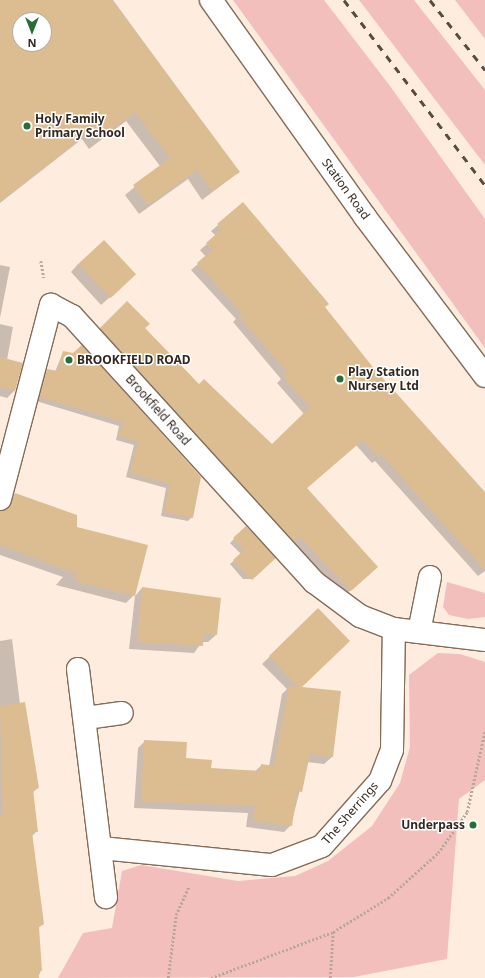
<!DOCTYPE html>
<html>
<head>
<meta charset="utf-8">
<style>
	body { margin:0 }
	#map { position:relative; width:485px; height:978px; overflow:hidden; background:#feecdf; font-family:"Noto Sans",sans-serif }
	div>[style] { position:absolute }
	.green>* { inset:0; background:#f3bfbc }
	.shadow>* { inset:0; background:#0003 }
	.building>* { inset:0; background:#dcbd91; transform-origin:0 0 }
	.path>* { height:2.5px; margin-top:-1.25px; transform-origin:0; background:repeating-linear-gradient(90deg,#b7a79c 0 2px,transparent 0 4px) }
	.roads { filter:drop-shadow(1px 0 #856b58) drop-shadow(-1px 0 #856b58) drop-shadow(0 1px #856b58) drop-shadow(0 -1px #856b58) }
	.minor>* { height:22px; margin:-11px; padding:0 11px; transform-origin:11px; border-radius:11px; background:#fff }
	.rail>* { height:3px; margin-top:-1.5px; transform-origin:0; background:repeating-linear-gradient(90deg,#574b42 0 7px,transparent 0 14px) }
	.dots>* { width:11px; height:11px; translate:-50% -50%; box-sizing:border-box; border:2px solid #fff; border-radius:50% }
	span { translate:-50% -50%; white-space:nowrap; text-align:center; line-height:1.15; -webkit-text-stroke:3px #fff; paint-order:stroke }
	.poi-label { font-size:12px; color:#332820; font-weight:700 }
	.left { translate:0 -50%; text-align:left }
	.right { translate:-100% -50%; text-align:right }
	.street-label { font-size:12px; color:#332820 }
	.north { position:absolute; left:12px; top:12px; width:40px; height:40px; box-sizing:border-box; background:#fff; border:1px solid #ada9a6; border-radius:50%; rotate:180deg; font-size:11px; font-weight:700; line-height:16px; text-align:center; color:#332820 }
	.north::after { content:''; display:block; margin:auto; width:14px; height:18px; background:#296e39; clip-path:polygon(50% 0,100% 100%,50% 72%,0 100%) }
</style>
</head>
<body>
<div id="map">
	<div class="green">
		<i style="clip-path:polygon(233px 0,324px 0,390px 86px,485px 219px,485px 348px)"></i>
		<i style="clip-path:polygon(359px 0,414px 0,485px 90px,485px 165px)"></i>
		<i style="clip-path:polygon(455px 0,485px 0,485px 39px)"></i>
		<i style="clip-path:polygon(447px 582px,485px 593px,485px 617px,468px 619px,449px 615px,443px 607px)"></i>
		<i style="clip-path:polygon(438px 653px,460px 654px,485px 662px,485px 780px,459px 799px,447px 959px,354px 977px,58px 978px,83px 933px,112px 928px,122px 871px,141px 865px,238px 881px,295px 876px,328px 861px,372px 826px,400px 783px,410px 747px,409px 675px)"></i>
	</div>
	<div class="shadow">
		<i style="clip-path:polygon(evenodd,0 0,113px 0,239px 172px,202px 200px,188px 179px,139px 214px,125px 195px,160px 166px,126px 121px,89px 149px,82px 139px,0 203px,0 0,20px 20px,44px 20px,44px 44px,20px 44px,20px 20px)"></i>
		<i style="clip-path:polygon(218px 225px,324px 307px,371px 366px,485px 494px,485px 571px,478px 576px,375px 461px,372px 463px,356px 445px,306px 489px,370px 574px,344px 596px,293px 542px,287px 548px,94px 335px,127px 302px,144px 328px,199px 385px,272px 445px,304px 414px,277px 383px,281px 379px,233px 322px,236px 319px,191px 270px,206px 257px,200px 250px,216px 236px,211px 231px)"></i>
		<i style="clip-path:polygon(78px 264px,127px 282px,101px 305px,71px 272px)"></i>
		<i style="clip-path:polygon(0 265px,10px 267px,0 318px)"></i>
		<i style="clip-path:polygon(0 324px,13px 327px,7px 360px,15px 390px,7px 398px,0 396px)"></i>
		<i style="clip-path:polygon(81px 346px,192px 517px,188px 521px,161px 516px,166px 488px,126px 477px,134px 445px,116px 440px,119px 426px,36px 401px,43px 374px,47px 370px,55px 372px,63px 352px,74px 354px)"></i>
		<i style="clip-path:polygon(15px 494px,76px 528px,134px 595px,126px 603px,56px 585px,63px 577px,0 555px,0 515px)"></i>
		<i style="clip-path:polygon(234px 539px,274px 558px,252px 579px,243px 579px,230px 564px,241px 554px,230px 543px)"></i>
		<i style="clip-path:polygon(142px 588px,216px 635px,208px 642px,202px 642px,194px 653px,129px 649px,135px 596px)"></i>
		<i style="clip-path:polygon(318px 610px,300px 688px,340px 692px,332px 757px,324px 764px,307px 762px,291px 825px,284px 832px,246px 827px,248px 813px,134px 808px,138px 748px,145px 741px,210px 769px,255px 771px,262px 765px,269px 766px,282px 694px,287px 689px,262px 664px)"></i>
		<i style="clip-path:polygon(12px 639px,20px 704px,38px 788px,33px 792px,37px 831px,32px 836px,43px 924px,38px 928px,41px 970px,38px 978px,0 978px,0 641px)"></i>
	</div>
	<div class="building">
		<i style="clip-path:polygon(evenodd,0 0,112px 0,240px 172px,212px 191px,197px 170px,148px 205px,133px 185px,170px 158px,135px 112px,98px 140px,91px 131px,0 202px,0 0,20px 20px,44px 20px,44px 44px,20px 44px,20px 20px)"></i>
		<i style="clip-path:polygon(243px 202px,329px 304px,325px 307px,372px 366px,485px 492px,485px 570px,382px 455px,379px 457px,363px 440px,307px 488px,378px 567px,351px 591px,300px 537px,294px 542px,100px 328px,127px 301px,150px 324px,145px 328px,199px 384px,204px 379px,272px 444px,310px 407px,283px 376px,287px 372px,238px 315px,242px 313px,197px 263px,212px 250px,206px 243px,222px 229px,217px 224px)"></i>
		<i style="left:104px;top:240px;width:47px;height:35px;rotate:47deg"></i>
		<i style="clip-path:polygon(82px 345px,201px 477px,193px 518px,164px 512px,170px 484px,130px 473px,138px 441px,119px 436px,123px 422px,40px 397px,47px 369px,58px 371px,63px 351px,73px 353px)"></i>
		<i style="clip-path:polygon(0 357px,23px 363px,15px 391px,0 387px)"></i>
		<i style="clip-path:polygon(15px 493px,77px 515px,77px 527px,148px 545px,135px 596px,75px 581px,77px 574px,0 545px,0 511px,9px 507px)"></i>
		<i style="clip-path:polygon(246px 526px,276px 558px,252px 580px,233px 560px,244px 550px,233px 538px)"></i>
		<i style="clip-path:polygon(142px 587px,221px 598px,217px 635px,204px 633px,203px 646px,137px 642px)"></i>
		<i style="clip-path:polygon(318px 608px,350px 641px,302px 687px,341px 691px,333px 757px,310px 754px,302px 792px,297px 791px,292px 826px,253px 820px,255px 806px,141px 801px,144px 740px,187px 742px,186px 758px,212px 760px,211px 768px,260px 771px,261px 764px,274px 766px,289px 686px,298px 687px,269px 656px)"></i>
		<i style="clip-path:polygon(25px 702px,39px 788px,33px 789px,38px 832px,32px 832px,44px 924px,39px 927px,42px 971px,38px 971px,39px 978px,0 978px,0 815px,3px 815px,0 706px)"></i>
	</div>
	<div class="path">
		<i style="left:41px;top:261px;width:17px;rotate:80deg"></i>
		<i style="left:168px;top:978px;width:64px;rotate:-82.8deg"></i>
		<i style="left:176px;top:915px;width:32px;rotate:-66deg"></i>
		<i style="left:211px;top:978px;width:130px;rotate:-20.7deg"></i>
		<i style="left:333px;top:932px;width:65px;rotate:-31.7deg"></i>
		<i style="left:388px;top:898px;width:67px;rotate:-42deg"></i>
		<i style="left:438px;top:853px;width:50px;rotate:-54.7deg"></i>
		<i style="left:467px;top:812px;width:84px;rotate:-77.6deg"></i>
		<i style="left:330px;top:978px;width:46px;rotate:-86.3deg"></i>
	</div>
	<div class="roads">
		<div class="minor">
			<i style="left:211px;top:0;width:266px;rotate:54.6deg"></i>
			<i style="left:365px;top:217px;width:199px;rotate:53deg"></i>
			<i style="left:0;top:499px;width:201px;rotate:-75.3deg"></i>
			<i style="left:51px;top:305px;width:24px;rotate:28deg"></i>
			<i style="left:72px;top:316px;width:360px;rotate:47.7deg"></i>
			<i style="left:314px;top:582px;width:57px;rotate:36.5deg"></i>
			<i style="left:360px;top:616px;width:36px;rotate:21deg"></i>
			<i style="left:394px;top:629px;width:92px;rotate:6.9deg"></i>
			<i style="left:419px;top:632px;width:56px;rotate:-78.7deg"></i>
			<i style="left:78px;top:669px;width:230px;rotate:83deg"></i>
			<i style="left:86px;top:718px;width:36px;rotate:-8deg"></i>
			<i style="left:101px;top:848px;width:172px;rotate:5.7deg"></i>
			<i style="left:272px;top:865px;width:53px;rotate:-20.8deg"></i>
			<i style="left:322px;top:846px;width:87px;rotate:-48.3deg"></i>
			<i style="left:380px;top:781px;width:33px;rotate:-69deg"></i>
			<i style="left:392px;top:750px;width:121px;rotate:-89.1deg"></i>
		</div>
	</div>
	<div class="rail">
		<i style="left:344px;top:0;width:233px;rotate:52.7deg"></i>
		<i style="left:430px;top:0;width:89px;rotate:51.8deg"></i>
	</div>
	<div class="dots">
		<i style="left:27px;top:126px;background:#296e39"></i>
		<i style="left:69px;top:360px;background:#296e39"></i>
		<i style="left:340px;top:379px;background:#296e39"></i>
		<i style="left:473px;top:825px;background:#296e39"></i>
	</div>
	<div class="poi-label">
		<span class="left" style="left:35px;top:126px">Holy Family<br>Primary School</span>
		<span class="left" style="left:77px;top:360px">BROOKFIELD ROAD</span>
		<span class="left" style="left:348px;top:379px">Play Station<br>Nursery Ltd</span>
		<span class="right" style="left:465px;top:825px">Underpass</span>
	</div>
	<div class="street-label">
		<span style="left:346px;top:189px;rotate:54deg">Station Road</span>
		<span style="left:158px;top:410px;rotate:48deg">Brookfield Road</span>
		<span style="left:350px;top:813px;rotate:-49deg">The Sherrings</span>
	</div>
	<div class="north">N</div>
</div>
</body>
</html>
